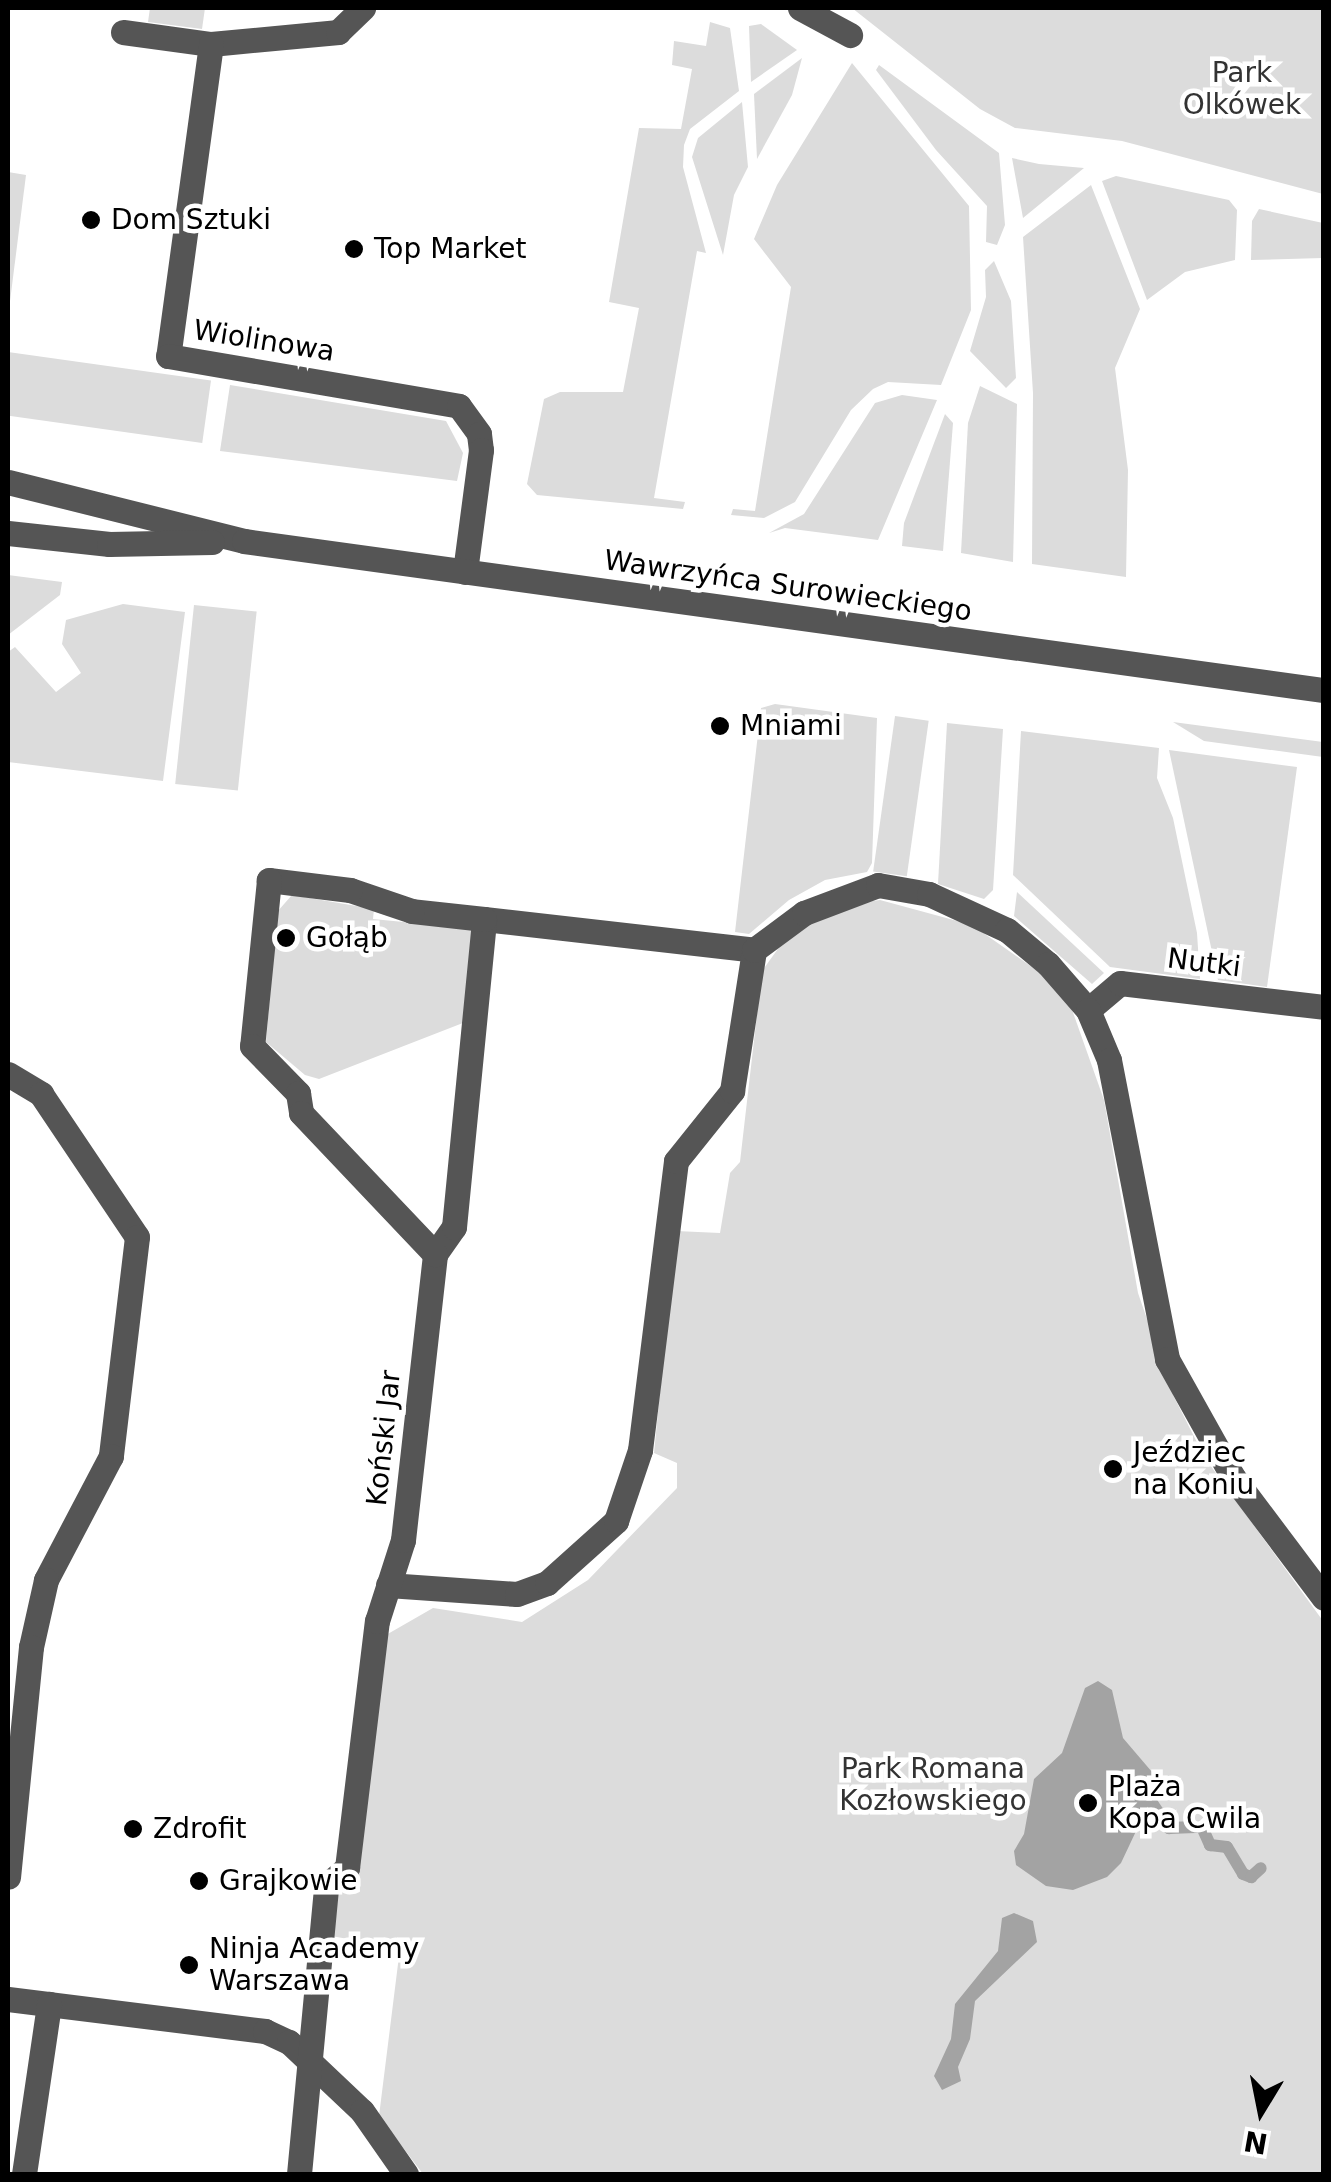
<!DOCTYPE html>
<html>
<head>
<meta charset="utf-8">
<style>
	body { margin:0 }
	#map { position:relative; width:1331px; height:2182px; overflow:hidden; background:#fff; font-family:"DejaVu Sans",sans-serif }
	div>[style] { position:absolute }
	.green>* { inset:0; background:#dcdcdc; transform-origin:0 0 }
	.water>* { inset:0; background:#a3a3a3 }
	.stream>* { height:12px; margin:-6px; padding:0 6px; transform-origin:6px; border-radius:6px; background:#a3a3a3 }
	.minor>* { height:25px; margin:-12.5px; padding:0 12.5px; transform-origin:12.5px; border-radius:12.5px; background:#555 }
	.dots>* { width:28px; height:28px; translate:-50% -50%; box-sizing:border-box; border:5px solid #fff; border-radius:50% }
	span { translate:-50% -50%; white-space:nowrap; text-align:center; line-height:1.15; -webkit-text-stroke:9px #fff; paint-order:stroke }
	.park-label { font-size:28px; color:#333 }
	.poi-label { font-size:28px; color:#000 }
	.left { translate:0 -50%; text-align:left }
	.street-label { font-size:28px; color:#000 }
	.frame { position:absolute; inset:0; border:10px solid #000; pointer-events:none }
	.north { position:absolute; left:1211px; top:2062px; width:100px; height:100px; -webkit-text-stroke:8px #fff; paint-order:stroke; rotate:190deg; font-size:28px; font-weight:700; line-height:40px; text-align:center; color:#000 }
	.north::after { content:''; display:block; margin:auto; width:35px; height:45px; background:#000; clip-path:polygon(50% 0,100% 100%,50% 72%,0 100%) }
</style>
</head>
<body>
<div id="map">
	<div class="green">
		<i style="clip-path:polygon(150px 8px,205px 8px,202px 29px,148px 22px)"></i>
		<i style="clip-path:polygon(852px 8px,1323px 8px,1323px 194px,1122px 141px,1015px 128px,980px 109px)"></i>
		<i style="clip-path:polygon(710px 22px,730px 28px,739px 91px,690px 129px,684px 145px,683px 167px,706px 253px,697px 251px,654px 498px,685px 502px,683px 509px,537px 495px,527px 484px,544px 399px,560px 392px,623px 392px,639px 308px,609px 302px,639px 128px,681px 129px,692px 69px,672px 65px,674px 41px,706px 46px)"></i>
		<i style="clip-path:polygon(761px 24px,797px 50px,751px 82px,749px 26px)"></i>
		<i style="clip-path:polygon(802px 58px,792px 95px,757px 159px,754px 94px)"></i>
		<i style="clip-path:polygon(852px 63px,969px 206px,971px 310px,941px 385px,888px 382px,873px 389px,851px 410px,795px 502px,764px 518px,731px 515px,733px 509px,755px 511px,791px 287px,754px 239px,777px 185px)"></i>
		<i style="clip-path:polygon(879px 65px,999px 153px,1005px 225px,997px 245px,986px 242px,987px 206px,936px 150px,876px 70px)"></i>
		<i style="clip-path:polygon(742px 102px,748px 167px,734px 195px,723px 255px,692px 157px,698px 138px)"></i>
		<i style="clip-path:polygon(1012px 158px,1039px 164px,1084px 168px,1023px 218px)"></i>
		<i style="clip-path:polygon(8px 172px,26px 175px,8px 317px)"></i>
		<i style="clip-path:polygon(1116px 176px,1229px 200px,1237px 210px,1235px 260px,1185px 272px,1147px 300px,1102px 181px)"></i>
		<i style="clip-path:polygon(1091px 185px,1140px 309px,1115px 368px,1128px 470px,1126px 577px,1032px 564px,1033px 393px,1023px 237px)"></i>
		<i style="clip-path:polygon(1259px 209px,1323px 223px,1323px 258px,1251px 260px,1252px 221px)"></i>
		<i style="clip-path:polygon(994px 261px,1011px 301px,1016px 378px,1006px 388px,970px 351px,986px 297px,985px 270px)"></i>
		<i style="left:8px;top:352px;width:205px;height:63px;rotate:8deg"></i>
		<i style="clip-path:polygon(230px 385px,446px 421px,463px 453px,457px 481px,220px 451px)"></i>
		<i style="clip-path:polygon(980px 386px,1017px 404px,1013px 562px,961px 553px,968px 423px)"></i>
		<i style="clip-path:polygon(902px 395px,937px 400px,878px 540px,785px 528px,769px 533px,804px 514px,875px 403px)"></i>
		<i style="clip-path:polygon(945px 414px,953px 423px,943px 551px,902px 546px,904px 523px)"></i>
		<i style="clip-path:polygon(8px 575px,62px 582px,60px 595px,8px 635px)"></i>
		<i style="clip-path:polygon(123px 604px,185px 612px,163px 781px,8px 762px,8px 652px,15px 647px,56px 692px,81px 673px,62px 644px,66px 620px)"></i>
		<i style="left:194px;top:605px;width:63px;height:180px;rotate:6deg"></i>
		<i style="clip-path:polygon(775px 704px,877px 718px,872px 863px,867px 872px,825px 880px,789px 900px,749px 934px,735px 932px,761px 708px)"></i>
		<i style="left:895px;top:716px;width:34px;height:157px;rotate:8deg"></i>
		<i style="clip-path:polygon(1173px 722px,1323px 742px,1323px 757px,1204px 741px)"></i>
		<i style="clip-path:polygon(947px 723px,1003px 729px,993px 890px,984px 899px,938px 884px)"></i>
		<i style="clip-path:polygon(1021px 731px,1159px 748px,1157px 778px,1173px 818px,1197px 933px,1200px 979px,1110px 967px,1013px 875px)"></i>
		<i style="clip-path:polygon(1169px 750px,1297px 767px,1267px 987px,1218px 980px)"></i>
		<i style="clip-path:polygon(1017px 892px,1104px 973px,1092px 984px,1014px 916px)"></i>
		<i style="clip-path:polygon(292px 895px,374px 909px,373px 919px,475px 929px,468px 1021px,319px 1079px,305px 1075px,266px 1042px,277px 912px)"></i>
		<i style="clip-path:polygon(880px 900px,972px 925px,1039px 972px,1070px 1004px,1104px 1100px,1138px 1293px,1174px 1397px,1205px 1458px,1323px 1621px,1323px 2174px,423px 2174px,379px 2116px,400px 1948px,331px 1936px,333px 1895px,355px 1885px,386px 1635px,433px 1608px,522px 1622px,588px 1580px,677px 1488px,677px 1463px,654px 1453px,676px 1231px,720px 1233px,730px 1173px,740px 1162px,762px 971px,785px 939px,809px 922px,845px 905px)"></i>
	</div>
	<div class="water">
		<i style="clip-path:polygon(1098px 1681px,1112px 1690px,1123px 1738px,1152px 1772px,1154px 1793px,1121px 1863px,1107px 1877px,1073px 1890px,1046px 1886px,1016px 1865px,1014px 1851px,1024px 1834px,1034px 1779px,1062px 1753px,1085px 1688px)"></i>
		<i style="clip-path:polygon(1014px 1913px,1033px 1921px,1037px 1942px,975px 2001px,970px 2039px,958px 2067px,961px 2081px,942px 2090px,934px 2076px,951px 2039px,955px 2004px,998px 1951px,1002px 1918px)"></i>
	</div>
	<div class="stream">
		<i style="left:1150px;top:1800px;width:34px;rotate:56deg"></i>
		<i style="left:1169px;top:1828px;width:33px;rotate:-2deg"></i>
		<i style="left:1202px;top:1827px;width:20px;rotate:66deg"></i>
		<i style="left:1210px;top:1845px;width:17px;rotate:7deg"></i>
		<i style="left:1227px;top:1847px;width:31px;rotate:59deg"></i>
		<i style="left:1243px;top:1874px;width:9px;rotate:21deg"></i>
		<i style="left:1251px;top:1877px;width:13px;rotate:-42deg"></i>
	</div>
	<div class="minor">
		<i style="left:800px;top:8px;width:57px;rotate:28.4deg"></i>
		<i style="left:123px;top:32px;width:89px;rotate:7.8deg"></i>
		<i style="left:211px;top:44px;width:128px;rotate:-5.4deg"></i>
		<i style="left:338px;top:32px;width:35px;rotate:-44deg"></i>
		<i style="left:211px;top:44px;width:315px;rotate:97.8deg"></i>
		<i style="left:168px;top:356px;width:295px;rotate:9.7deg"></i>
		<i style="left:459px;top:406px;width:34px;rotate:54deg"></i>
		<i style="left:479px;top:434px;width:16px;rotate:83deg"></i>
		<i style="left:481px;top:450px;width:123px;rotate:97.5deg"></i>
		<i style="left:8px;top:482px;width:243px;rotate:14deg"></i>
		<i style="left:244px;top:541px;width:1090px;rotate:7.86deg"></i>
		<i style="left:8px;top:533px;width:102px;rotate:6.2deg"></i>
		<i style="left:109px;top:544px;width:103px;rotate:-1.1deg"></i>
		<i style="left:484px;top:919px;width:272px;rotate:6.5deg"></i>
		<i style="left:1088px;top:1010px;width:42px;rotate:-40.2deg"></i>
		<i style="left:1120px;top:983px;width:205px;rotate:6.7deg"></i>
		<i style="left:8px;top:1074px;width:39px;rotate:31deg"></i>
		<i style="left:41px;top:1094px;width:172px;rotate:56.1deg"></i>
		<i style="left:137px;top:1237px;width:221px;rotate:96.8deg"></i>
		<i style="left:111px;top:1456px;width:140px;rotate:117.7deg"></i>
		<i style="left:46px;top:1580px;width:69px;rotate:102.6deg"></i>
		<i style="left:31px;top:1647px;width:231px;rotate:95.7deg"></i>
		<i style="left:388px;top:1585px;width:129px;rotate:4deg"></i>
		<i style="left:517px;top:1594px;width:32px;rotate:-20deg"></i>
		<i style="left:547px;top:1583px;width:93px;rotate:-41.9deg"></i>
		<i style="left:616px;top:1521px;width:75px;rotate:-71.3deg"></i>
		<i style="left:640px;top:1450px;width:291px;rotate:-82.9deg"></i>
		<i style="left:676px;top:1161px;width:90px;rotate:-51.3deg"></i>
		<i style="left:732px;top:1091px;width:143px;rotate:-81.1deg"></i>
		<i style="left:754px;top:950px;width:62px;rotate:-36.5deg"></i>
		<i style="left:804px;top:913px;width:79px;rotate:-20.7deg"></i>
		<i style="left:878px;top:885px;width:52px;rotate:10deg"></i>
		<i style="left:929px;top:894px;width:86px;rotate:24.8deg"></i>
		<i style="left:1007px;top:930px;width:53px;rotate:39.7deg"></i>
		<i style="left:1048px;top:964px;width:61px;rotate:49deg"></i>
		<i style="left:1088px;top:1010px;width:54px;rotate:67.2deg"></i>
		<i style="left:1109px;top:1060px;width:305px;rotate:79deg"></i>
		<i style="left:1167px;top:1359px;width:135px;rotate:60.8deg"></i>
		<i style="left:1233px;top:1477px;width:151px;rotate:53.1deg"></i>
		<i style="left:8px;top:1999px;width:259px;rotate:7.1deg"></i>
		<i style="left:265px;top:2031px;width:26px;rotate:25deg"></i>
		<i style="left:289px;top:2042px;width:100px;rotate:43.4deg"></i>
		<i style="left:362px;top:2111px;width:77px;rotate:55.1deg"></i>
		<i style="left:24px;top:2174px;width:172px;rotate:-81.6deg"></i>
		<i style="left:299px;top:2174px;width:289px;rotate:-84.6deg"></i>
		<i style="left:326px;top:1886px;width:28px;rotate:-41deg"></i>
		<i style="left:347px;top:1868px;width:249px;rotate:-83.1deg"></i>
		<i style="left:377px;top:1621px;width:85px;rotate:-72.2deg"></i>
		<i style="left:403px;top:1540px;width:288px;rotate:-83.6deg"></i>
		<i style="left:435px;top:1254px;width:33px;rotate:-55deg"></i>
		<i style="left:454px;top:1227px;width:309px;rotate:-84.4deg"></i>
		<i style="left:484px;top:919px;width:72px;rotate:-173.7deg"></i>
		<i style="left:412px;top:911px;width:65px;rotate:-161.3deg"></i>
		<i style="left:350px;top:890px;width:82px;rotate:-173deg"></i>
		<i style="left:269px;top:880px;width:167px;rotate:95.8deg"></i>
		<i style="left:252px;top:1046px;width:66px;rotate:45.6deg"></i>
		<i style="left:298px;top:1093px;width:20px;rotate:81deg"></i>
		<i style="left:301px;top:1113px;width:195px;rotate:46.5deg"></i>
	</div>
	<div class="dots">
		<i style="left:91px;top:220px;background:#000"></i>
		<i style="left:354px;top:249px;background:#000"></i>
		<i style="left:720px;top:726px;background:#000"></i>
		<i style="left:286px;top:938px;background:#000"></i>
		<i style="left:1113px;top:1469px;background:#000"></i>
		<i style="left:1088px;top:1803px;background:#000"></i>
		<i style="left:133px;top:1829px;background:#000"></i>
		<i style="left:199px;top:1881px;background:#000"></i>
		<i style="left:189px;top:1965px;background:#000"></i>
	</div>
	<div class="park-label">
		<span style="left:1242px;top:89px">Park<br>Olkówek</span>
		<span style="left:933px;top:1785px">Park Romana<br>Kozłowskiego</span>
	</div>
	<div class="poi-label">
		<span class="left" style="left:111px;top:220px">Dom Sztuki</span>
		<span class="left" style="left:374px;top:249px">Top Market</span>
		<span class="left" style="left:740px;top:726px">Mniami</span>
		<span class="left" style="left:306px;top:938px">Gołąb</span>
		<span class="left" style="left:1133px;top:1469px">Jeździec<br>na Koniu</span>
		<span class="left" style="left:1108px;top:1803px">Plaża<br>Kopa Cwila</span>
		<span class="left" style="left:153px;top:1829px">Zdrofit</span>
		<span class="left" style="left:219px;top:1881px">Grajkowie</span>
		<span class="left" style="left:209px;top:1965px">Ninja Academy<br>Warszawa</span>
	</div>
	<div class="street-label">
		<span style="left:264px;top:341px;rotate:9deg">Wiolinowa</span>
		<span style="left:788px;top:586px;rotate:8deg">Wawrzyńca Surowieckiego</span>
		<span style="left:1204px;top:963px;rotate:7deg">Nutki</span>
		<span style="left:384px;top:1438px;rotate:-84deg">Koński Jar</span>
	</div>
	<div class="frame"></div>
	<div class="north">N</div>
</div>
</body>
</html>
